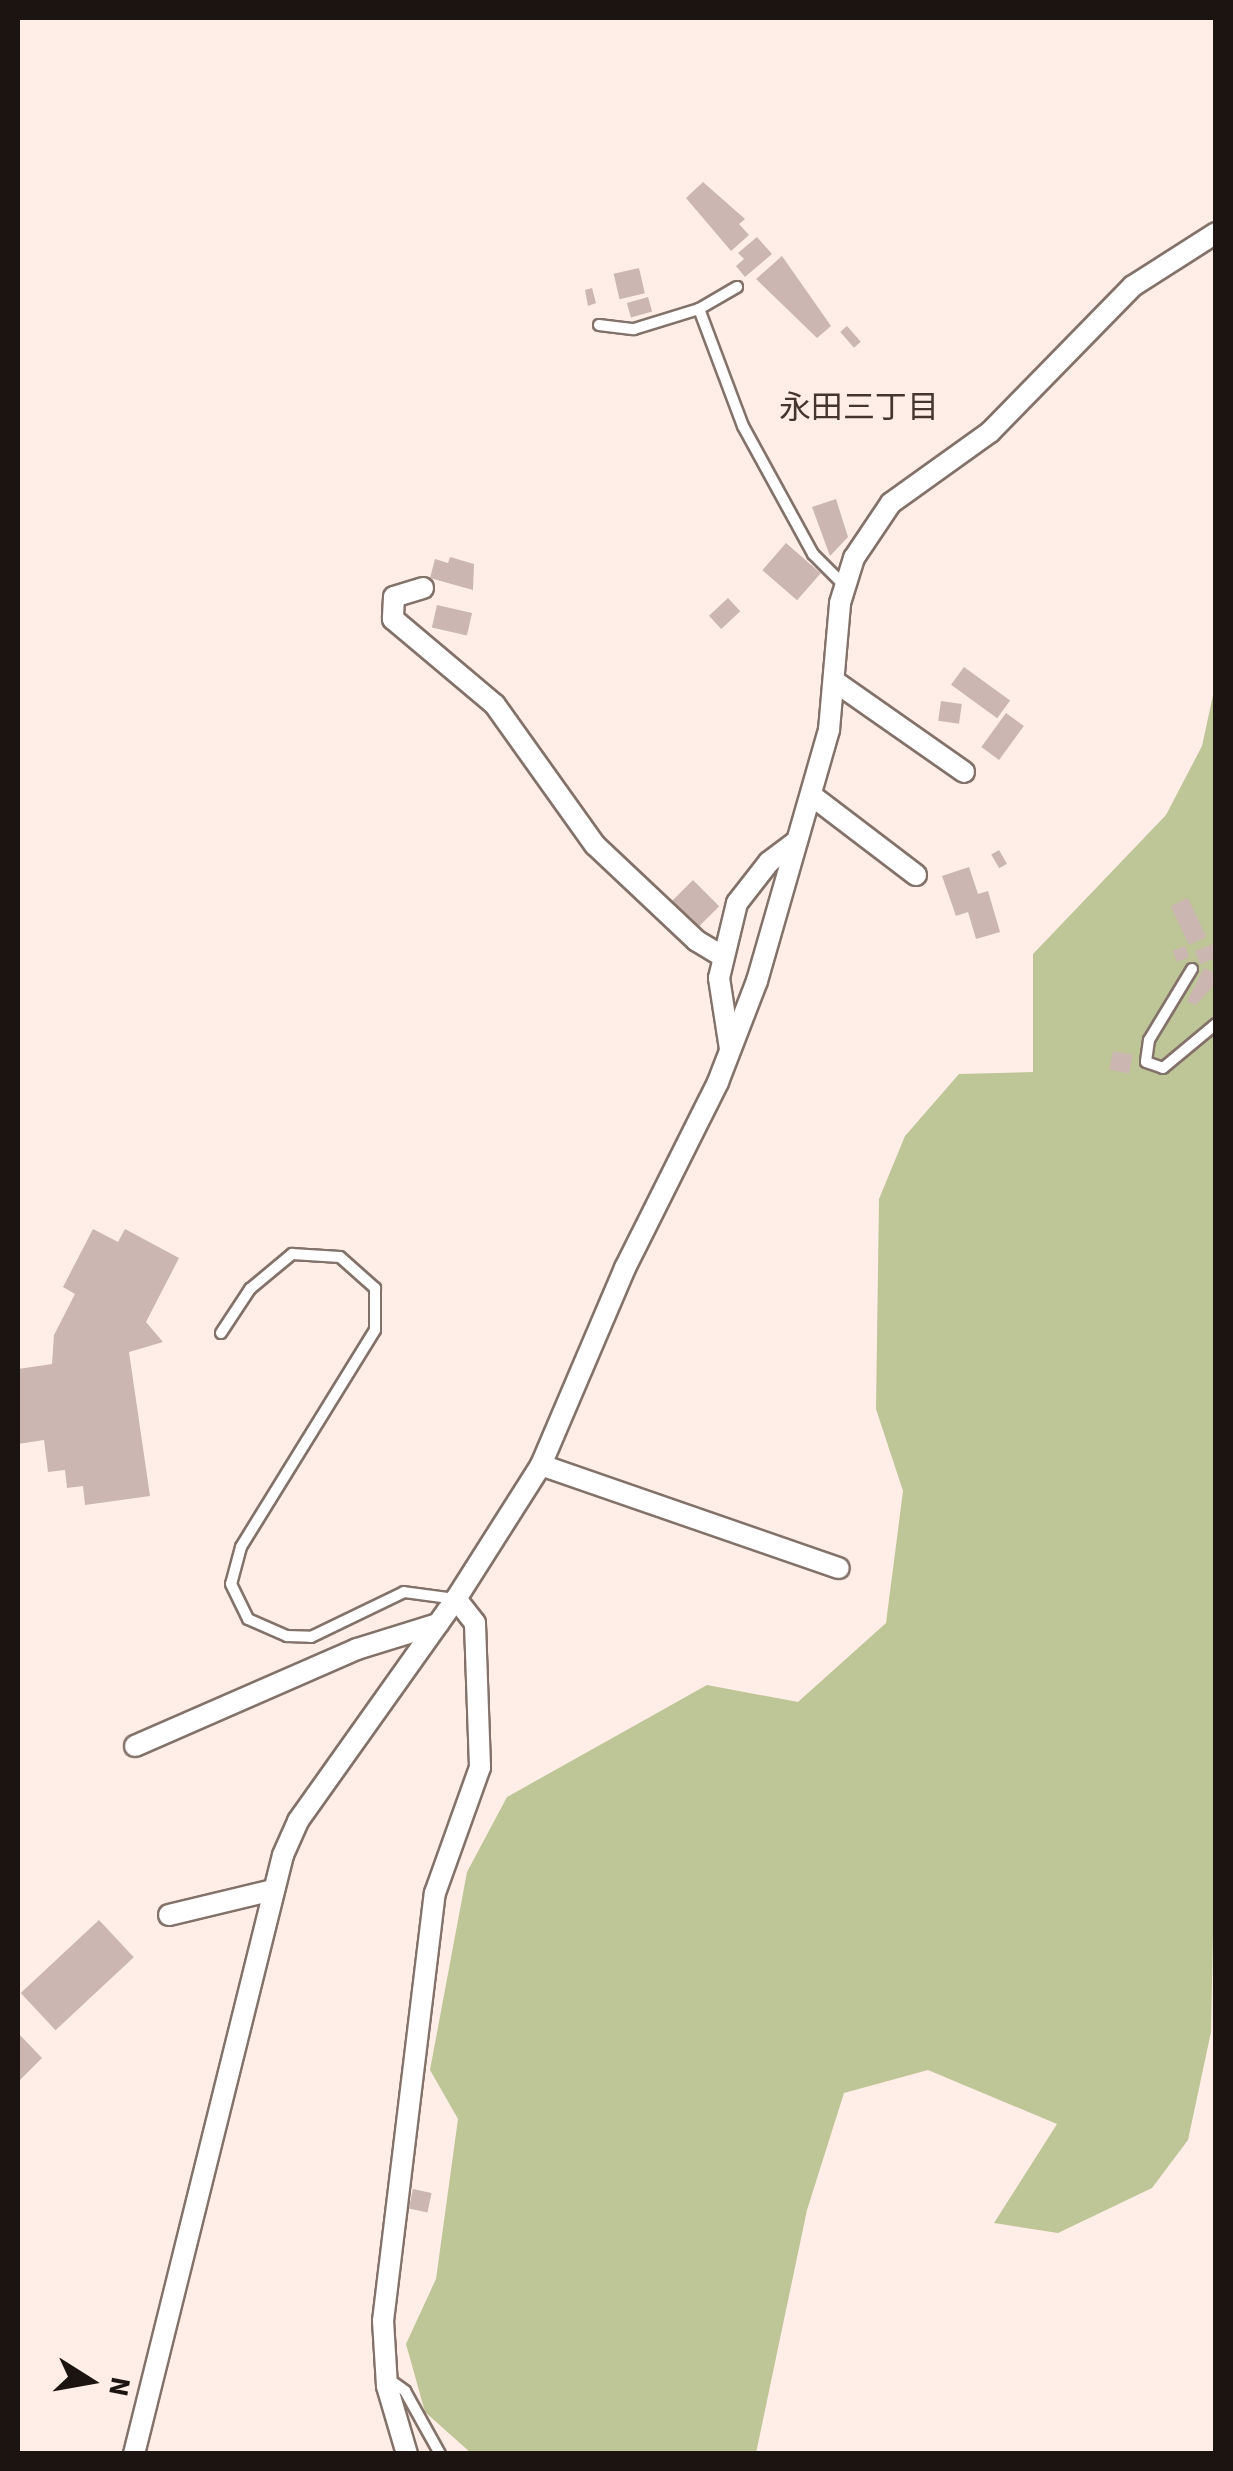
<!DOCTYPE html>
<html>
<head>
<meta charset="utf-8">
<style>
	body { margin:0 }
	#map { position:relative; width:1233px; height:2471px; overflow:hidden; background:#feeee7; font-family:"Source Sans 3","Noto Sans JP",sans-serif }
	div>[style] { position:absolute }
	.green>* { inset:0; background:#bec596 }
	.building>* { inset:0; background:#cbb6b1; transform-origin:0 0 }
	.roads { filter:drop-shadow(2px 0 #83726a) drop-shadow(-2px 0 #83726a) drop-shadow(0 2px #83726a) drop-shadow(0 -2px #83726a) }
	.service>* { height:10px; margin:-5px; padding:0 5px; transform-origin:5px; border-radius:5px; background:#fff }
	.minor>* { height:20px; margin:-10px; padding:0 10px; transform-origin:10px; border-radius:10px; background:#fff }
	span { translate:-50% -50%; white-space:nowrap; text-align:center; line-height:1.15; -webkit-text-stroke:8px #feeee7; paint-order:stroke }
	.neighbourhood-label { font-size:32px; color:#44352e }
	.frame { position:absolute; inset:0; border:20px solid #1b1411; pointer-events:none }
	.north { position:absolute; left:40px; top:2331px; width:100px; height:100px; -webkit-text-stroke:8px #feeee7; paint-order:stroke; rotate:101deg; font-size:28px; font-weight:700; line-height:40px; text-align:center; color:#1b1411 }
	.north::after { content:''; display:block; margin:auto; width:35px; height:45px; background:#1b1411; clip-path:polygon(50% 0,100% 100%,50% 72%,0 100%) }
</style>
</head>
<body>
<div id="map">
	<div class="green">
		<i style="clip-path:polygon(1215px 686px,1214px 1884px,1211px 2032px,1188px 2140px,1152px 2188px,1058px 2233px,994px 2223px,1057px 2124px,928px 2070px,844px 2093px,807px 2210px,756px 2453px,471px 2453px,425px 2412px,406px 2344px,436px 2279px,458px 2119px,430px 2070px,467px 1872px,507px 1797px,707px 1685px,798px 1702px,886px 1623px,903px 1491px,876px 1409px,879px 1199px,905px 1136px,959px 1074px,1033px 1072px,1033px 954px,1166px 815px,1202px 746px)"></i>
	</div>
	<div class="building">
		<i style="clip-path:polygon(703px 182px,745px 219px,739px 224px,749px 235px,731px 251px,686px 198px)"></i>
		<i style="clip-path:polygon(757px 237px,772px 254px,745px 277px,736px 266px,744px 259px,738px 253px)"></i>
		<i style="clip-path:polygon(782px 256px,831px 326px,817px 338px,756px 279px)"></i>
		<i style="left:639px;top:268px;width:26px;height:26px;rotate:77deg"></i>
		<i style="clip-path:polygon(592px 288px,596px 303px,588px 306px,585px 290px)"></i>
		<i style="left:648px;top:297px;width:15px;height:22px;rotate:74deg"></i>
		<i style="left:847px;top:326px;width:21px;height:9px;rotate:49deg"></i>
		<i style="clip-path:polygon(836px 499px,848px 537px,830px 556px,812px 507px)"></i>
		<i style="left:786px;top:543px;width:46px;height:36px;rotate:41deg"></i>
		<i style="clip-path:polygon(450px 557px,474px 564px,473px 590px,430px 578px,435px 559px,448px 563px)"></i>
		<i style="left:728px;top:598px;width:18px;height:26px;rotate:47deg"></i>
		<i style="left:437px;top:605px;width:36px;height:23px;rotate:13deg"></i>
		<i style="left:964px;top:667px;width:57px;height:22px;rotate:36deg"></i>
		<i style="left:941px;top:701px;width:21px;height:20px;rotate:8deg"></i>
		<i style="left:1006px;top:713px;width:22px;height:42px;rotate:36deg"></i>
		<i style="left:999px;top:850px;width:16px;height:9px;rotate:60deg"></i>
		<i style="clip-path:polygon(969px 867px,978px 894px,988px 891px,1000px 932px,976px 939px,968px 912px,956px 916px,942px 876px)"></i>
		<i style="left:693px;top:880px;width:37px;height:30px;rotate:45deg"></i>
		<i style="left:1188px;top:898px;width:43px;height:19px;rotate:65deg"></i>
		<i style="clip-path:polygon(1216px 943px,1216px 958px,1200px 964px,1195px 951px)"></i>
		<i style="left:1185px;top:946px;width:12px;height:13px;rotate:70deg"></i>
		<i style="clip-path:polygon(1204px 968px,1216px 974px,1216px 983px,1196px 1005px,1187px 1001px)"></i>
		<i style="left:1113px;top:1051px;width:20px;height:19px;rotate:11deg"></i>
		<i style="clip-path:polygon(93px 1229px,118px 1242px,125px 1229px,179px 1258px,146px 1322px,163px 1342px,129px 1352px,150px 1496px,85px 1505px,83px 1486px,67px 1488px,65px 1470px,48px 1472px,44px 1440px,18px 1444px,18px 1369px,52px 1364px,54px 1335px,75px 1294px,63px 1287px)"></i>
		<i style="left:99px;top:1920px;width:51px;height:107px;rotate:47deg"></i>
		<i style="clip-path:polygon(18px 2033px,42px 2058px,18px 2082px)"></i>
		<i style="left:413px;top:2189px;width:19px;height:20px;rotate:12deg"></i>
	</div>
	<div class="roads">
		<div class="service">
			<i style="left:699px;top:309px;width:125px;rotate:69.4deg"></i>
			<i style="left:743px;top:426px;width:146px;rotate:61.3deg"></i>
			<i style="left:813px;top:554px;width:44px;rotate:45deg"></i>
			<i style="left:599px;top:325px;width:35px;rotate:7deg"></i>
			<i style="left:634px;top:329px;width:68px;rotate:-17.1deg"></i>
			<i style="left:699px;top:309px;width:44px;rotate:-30.1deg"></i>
			<i style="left:1192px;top:969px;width:83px;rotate:121.2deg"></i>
			<i style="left:1149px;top:1040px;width:22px;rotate:98deg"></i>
			<i style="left:1146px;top:1062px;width:18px;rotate:19deg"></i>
			<i style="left:1163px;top:1068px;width:69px;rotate:-39.7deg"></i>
			<i style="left:221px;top:1333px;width:53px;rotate:-56.6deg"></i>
			<i style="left:250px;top:1289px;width:55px;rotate:-39.8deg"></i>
			<i style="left:292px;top:1254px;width:48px;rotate:3.6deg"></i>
			<i style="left:340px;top:1257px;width:47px;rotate:41.5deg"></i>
			<i style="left:375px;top:1288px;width:42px;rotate:90deg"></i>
			<i style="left:375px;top:1330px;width:255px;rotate:121.7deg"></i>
			<i style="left:241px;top:1547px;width:38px;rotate:105deg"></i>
			<i style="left:231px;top:1584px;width:39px;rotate:64deg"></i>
			<i style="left:248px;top:1619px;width:43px;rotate:23.6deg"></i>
			<i style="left:287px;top:1636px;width:24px;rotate:2deg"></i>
			<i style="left:311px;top:1637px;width:103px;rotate:-25.8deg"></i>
			<i style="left:404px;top:1592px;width:52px;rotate:7.7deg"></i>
			<i style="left:390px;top:2380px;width:19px;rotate:36deg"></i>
			<i style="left:405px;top:2391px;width:72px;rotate:60.9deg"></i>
		</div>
		<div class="minor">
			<i style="left:423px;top:588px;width:30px;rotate:163deg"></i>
			<i style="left:394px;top:597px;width:22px;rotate:93deg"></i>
			<i style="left:393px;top:619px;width:133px;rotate:40.1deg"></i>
			<i style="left:495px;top:705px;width:172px;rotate:54.5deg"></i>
			<i style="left:595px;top:845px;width:140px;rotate:43.3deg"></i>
			<i style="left:697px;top:941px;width:29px;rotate:31deg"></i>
			<i style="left:837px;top:683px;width:155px;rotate:35deg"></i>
			<i style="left:811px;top:795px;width:132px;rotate:37.3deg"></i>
			<i style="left:730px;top:1049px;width:72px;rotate:-98.8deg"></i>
			<i style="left:719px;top:978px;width:77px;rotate:-76.5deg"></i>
			<i style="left:737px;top:903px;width:52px;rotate:-52deg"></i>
			<i style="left:769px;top:862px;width:35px;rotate:-37deg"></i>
			<i style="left:541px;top:1465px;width:315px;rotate:19.1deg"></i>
			<i style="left:135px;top:1746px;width:242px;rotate:-23.6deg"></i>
			<i style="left:357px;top:1649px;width:85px;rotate:-17.2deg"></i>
			<i style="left:169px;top:1915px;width:107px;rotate:-13.5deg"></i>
			<i style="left:134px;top:2454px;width:617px;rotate:-76.03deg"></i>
			<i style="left:283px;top:1855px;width:37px;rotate:-66deg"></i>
			<i style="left:298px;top:1821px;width:272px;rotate:-54.6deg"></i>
			<i style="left:456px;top:1599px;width:159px;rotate:-57.6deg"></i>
			<i style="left:541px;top:1465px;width:214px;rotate:-66.9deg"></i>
			<i style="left:625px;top:1268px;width:208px;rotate:-63.4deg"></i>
			<i style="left:718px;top:1082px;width:108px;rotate:-68.9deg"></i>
			<i style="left:757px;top:981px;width:261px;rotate:-74deg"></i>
			<i style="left:829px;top:730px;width:127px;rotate:-85deg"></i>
			<i style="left:840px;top:603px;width:47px;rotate:-72.7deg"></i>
			<i style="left:854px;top:558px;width:66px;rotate:-56.1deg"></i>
			<i style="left:891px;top:503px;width:122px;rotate:-35.6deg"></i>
			<i style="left:990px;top:432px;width:204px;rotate:-45.6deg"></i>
			<i style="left:1133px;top:286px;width:98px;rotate:-32.6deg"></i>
			<i style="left:407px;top:2454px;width:71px;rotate:-106.4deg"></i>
			<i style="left:387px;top:2386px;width:65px;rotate:-93.5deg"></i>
			<i style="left:383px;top:2321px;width:431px;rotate:-83.1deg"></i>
			<i style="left:435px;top:1893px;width:134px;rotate:-70.3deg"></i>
			<i style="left:480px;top:1767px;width:144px;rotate:-92deg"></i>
			<i style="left:475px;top:1623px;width:31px;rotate:-128deg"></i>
		</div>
	</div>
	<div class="neighbourhood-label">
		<span style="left:859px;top:408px">永田三丁目</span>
	</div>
	<div class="frame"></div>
	<div class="north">N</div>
</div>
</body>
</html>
